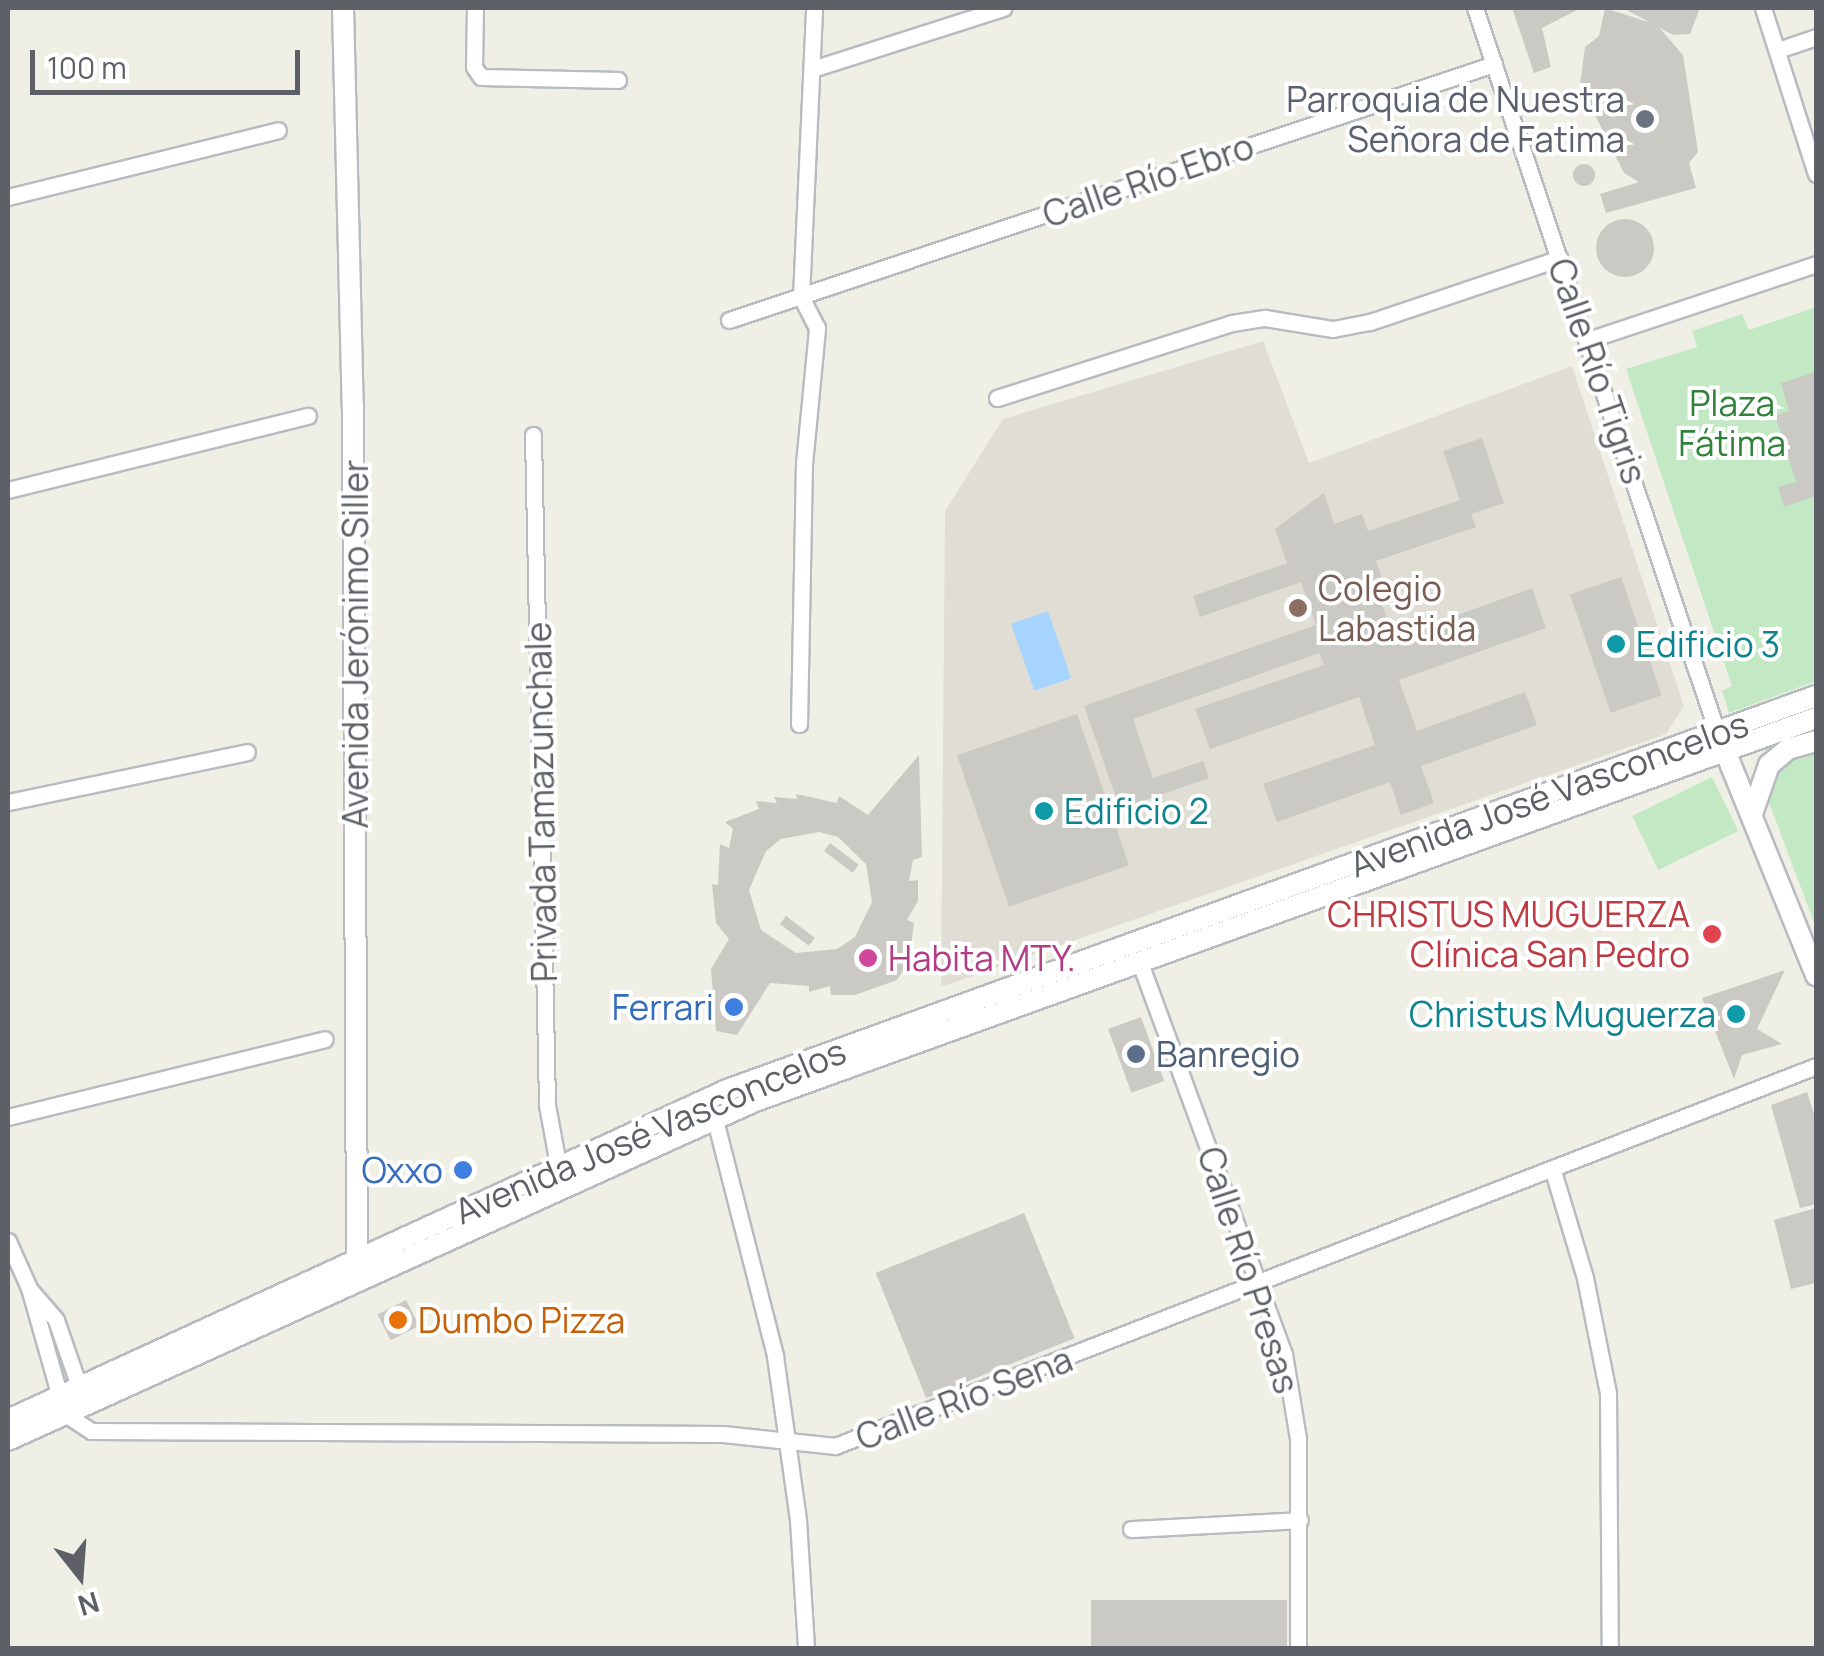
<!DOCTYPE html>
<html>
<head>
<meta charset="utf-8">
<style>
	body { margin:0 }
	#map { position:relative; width:1824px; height:1656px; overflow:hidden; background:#f0efe6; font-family:Manrope,sans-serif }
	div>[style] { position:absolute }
	.education>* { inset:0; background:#e0ded4 }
	.green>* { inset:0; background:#c2e9c4; transform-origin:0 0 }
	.water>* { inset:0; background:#a7d3ff; transform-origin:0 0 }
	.building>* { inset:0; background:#cbc9c3; transform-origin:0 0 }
	.round { border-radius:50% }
	.roads { filter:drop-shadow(2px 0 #b8bbc0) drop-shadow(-2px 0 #b8bbc0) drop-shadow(0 2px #b8bbc0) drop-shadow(0 -2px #b8bbc0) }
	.street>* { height:15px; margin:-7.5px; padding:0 7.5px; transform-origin:7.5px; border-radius:7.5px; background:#fff }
	.secondary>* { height:20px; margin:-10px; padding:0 10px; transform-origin:10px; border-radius:10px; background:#fff }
	.dots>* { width:28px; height:28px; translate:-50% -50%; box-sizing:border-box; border:5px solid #fff; border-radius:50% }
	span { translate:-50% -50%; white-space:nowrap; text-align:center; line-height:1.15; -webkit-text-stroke:8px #fff; paint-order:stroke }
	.worship-label { font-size:35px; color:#5b616d }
	.right { translate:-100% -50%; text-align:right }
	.street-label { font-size:35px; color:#5d6167 }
	.park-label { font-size:35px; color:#30823a }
	.education-label { font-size:35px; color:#785e54 }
	.left { translate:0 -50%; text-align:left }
	.culture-label { font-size:35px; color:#0d838f }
	.health-label { font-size:35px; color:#be3a42 }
	.hotel-label { font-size:35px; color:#b23c85 }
	.shop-label { font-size:35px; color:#366cbe }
	.service-label { font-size:35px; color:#4e5e75 }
	.food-label { font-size:35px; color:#c56008 }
	.frame { position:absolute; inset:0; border:10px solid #5d6167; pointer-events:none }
	.north { position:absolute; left:30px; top:1526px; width:100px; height:100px; -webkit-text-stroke:8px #fff; paint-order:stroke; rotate:163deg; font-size:28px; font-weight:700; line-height:40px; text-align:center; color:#5d6167 }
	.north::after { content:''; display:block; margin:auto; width:35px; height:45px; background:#5d6167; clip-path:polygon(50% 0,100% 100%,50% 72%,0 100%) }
	.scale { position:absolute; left:30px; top:50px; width:270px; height:45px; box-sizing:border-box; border:5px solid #5d6167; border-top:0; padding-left:12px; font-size:30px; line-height:35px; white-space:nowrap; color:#5d6167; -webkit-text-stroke:8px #fff; paint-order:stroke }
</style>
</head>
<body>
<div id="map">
	<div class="education">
		<i style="clip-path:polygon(1263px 341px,1309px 463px,1572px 366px,1684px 706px,1666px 734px,941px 987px,945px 511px,1003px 419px)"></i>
	</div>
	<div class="green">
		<i style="clip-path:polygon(1816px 307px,1816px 681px,1729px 713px,1722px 691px,1732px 686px,1626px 369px,1697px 347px,1692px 331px,1742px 314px,1749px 330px)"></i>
		<i style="clip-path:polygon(1816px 745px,1816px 928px,1768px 800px,1772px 779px,1788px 757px)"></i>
		<i style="left:1712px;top:777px;width:60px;height:89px;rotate:64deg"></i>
	</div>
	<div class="water">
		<i style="left:1048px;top:611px;width:71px;height:39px;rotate:71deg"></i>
	</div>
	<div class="building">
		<i style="clip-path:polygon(1512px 8px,1581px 8px,1542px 28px,1551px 67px,1534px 73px)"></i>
		<i style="clip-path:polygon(1605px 8px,1657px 25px,1683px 55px,1698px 152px,1689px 163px,1696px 188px,1606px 213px,1600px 194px,1639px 182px,1624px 173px,1580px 85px,1585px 47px,1599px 36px)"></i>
		<i style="clip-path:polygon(1623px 8px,1700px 8px,1690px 34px,1673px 35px)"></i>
		<i class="round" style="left:1573px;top:164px;width:22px;height:22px"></i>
		<i class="round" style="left:1596px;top:219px;width:58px;height:58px"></i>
		<i style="clip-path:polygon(1816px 372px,1816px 496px,1784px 507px,1778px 487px,1796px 482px,1775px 415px,1789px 411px,1781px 383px)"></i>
		<i style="clip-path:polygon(1482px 438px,1504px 503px,1471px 514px,1476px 527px,1376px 561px,1384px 583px,1376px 587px,1394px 638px,1532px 588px,1546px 628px,1399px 680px,1417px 731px,1525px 692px,1537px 725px,1421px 766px,1434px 803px,1401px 815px,1390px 782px,1277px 822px,1263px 784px,1375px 745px,1359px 697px,1210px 749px,1195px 709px,1324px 665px,1319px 653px,1133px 719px,1153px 778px,1203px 761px,1209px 778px,1120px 809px,1084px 706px,1316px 625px,1301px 582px,1200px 617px,1193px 596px,1287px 563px,1275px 529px,1324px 493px,1334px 524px,1362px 514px,1368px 531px,1460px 500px,1443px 451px)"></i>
		<i style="left:1621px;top:577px;width:125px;height:54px;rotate:71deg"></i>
		<i style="left:1077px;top:714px;width:160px;height:127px;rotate:71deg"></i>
		<i style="clip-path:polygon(evenodd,919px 755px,922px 857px,913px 860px,909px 881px,918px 880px,918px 901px,907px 920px,914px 923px,909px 961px,897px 980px,855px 995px,831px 995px,830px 986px,809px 992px,809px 986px,770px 983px,737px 1035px,716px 1031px,711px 969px,729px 939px,716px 923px,712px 884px,718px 885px,720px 844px,729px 848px,733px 829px,725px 822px,759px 809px,756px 801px,777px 803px,774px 797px,797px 799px,796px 794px,837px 803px,839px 796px,868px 815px,919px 755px,819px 832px,838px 837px,866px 864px,872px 902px,855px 937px,837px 949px,796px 953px,761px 930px,749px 890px,766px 851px,781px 839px,819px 832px)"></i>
		<i style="left:830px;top:843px;width:36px;height:10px;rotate:37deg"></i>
		<i style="left:786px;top:916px;width:36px;height:10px;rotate:37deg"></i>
		<i style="clip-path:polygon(1785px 970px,1757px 1029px,1782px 1044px,1742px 1055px,1734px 1079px,1702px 998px)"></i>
		<i style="left:1141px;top:1017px;width:68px;height:35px;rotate:70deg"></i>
		<i style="clip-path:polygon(1807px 1092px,1816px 1120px,1816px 1204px,1800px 1208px,1771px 1105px)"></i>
		<i style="clip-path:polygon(1816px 1208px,1816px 1283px,1791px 1289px,1774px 1220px)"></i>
		<i style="left:1024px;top:1213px;width:135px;height:160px;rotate:68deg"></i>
		<i style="left:406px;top:1300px;width:29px;height:32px;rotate:63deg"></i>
		<i style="left:1091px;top:1600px;width:196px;height:48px"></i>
	</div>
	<div class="roads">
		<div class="street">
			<i style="left:475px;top:8px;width:59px;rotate:91deg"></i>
			<i style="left:474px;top:67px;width:12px;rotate:55deg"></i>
			<i style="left:481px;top:77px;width:137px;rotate:1.3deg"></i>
			<i style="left:1475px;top:8px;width:767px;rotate:71.52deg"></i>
			<i style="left:1763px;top:8px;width:174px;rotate:72.3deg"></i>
			<i style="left:1778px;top:50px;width:40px;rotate:-18.9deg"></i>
			<i style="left:812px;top:69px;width:201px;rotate:-17.7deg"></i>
			<i style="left:8px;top:197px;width:278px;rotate:-13.9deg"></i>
			<i style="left:801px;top:297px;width:289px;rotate:-87.4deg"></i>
			<i style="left:729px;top:320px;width:807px;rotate:-18.5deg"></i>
			<i style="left:1588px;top:340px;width:240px;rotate:-18.4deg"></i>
			<i style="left:997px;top:398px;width:247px;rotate:-17.7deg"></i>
			<i style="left:1232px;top:323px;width:33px;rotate:-9deg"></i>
			<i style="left:1265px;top:318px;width:69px;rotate:9.2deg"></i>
			<i style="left:1333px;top:329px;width:38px;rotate:-11deg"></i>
			<i style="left:1370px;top:322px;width:200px;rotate:-18.6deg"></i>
			<i style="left:533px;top:435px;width:670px;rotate:88.8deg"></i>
			<i style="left:547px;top:1105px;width:71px;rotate:79.5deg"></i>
			<i style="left:8px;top:490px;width:309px;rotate:-13.9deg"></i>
			<i style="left:799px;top:724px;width:260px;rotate:-88.9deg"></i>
			<i style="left:804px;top:464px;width:137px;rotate:-84.5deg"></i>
			<i style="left:817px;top:328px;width:35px;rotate:-117deg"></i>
			<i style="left:8px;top:802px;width:244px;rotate:-11.8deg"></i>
			<i style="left:1140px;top:963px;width:417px;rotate:69.8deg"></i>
			<i style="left:1284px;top:1354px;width:86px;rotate:80.6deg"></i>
			<i style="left:1298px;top:1439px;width:209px;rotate:90deg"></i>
			<i style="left:713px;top:1112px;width:252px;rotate:75.7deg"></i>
			<i style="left:775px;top:1356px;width:166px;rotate:82deg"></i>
			<i style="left:798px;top:1520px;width:128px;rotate:86.4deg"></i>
			<i style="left:8px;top:1117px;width:326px;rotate:-13.8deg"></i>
			<i style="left:1553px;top:1171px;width:112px;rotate:73.3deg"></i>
			<i style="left:1585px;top:1278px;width:117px;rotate:78.7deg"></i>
			<i style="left:1608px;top:1393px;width:255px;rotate:89.6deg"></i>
			<i style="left:8px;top:1241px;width:51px;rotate:65.9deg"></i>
			<i style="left:29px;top:1288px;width:131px;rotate:74.1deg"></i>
			<i style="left:65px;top:1414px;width:31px;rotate:33deg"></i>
			<i style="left:91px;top:1431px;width:632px;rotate:0.27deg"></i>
			<i style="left:723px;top:1434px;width:113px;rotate:6.1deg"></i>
			<i style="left:835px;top:1446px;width:1052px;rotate:-21.17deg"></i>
			<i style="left:31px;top:1291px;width:38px;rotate:49deg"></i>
			<i style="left:56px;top:1320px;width:79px;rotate:70.9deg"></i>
			<i style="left:1131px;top:1529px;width:169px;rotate:-3deg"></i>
		</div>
		<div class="secondary">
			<i style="left:343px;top:8px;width:398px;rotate:88.6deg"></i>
			<i style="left:353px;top:406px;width:864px;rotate:89.73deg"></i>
			<i style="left:1721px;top:741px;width:253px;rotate:67.9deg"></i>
			<i style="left:1752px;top:814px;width:52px;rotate:-70.9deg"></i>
			<i style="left:1769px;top:765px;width:25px;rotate:-40deg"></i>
			<i style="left:1788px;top:749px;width:29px;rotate:-16deg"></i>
			<i style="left:8px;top:1420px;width:791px;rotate:-24.65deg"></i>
			<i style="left:727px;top:1090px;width:1158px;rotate:-19.89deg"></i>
			<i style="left:8px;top:1440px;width:820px;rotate:-24.41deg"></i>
			<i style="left:755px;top:1101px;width:1128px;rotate:-19.85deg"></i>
		</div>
	</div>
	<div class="dots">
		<i style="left:1645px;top:119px;background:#6b7280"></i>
		<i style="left:1298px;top:608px;background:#8d6e63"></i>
		<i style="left:1616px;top:644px;background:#0f9aa8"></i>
		<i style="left:1044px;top:811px;background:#0f9aa8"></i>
		<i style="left:1712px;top:934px;background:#e0444e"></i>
		<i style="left:868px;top:958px;background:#d1479c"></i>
		<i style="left:734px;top:1007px;background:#3f7fe0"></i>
		<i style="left:1736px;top:1014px;background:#0f9aa8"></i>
		<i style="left:1136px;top:1054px;background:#5c6f8a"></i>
		<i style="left:463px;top:1170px;background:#3f7fe0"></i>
		<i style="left:398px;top:1320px;background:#e8710a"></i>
	</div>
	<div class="worship-label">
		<span class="right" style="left:1625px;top:119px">Parroquia de Nuestra<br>Señora de Fatima</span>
	</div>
	<div class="street-label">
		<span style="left:1148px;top:180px;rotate:-19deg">Calle Río Ebro</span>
		<span style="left:1598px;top:371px;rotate:71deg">Calle Río Tigris</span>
		<span style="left:355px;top:644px;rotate:-90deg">Avenida Jerónimo Siller</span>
		<span style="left:1549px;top:794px;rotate:-20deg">Avenida José Vasconcelos</span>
		<span style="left:541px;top:802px;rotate:-91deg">Privada Tamazunchale</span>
		<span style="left:650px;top:1131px;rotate:-23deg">Avenida José Vasconcelos</span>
		<span style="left:1249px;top:1270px;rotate:72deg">Calle Río Presas</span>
		<span style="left:964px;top:1398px;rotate:-21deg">Calle Río Sena</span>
	</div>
	<div class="park-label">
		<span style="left:1732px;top:423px">Plaza<br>Fátima</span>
	</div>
	<div class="education-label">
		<span class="left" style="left:1318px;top:608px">Colegio<br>Labastida</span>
	</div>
	<div class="culture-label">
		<span class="left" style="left:1636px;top:644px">Edificio 3</span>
		<span class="left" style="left:1064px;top:811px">Edificio 2</span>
		<span class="right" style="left:1716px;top:1014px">Christus Muguerza</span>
	</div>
	<div class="health-label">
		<span class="right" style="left:1690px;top:934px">CHRISTUS MUGUERZA<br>Clínica San Pedro</span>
	</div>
	<div class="hotel-label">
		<span class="left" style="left:888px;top:958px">Habita MTY.</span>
	</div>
	<div class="shop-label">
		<span class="right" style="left:714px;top:1007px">Ferrari</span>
		<span class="right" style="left:443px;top:1170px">Oxxo</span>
	</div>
	<div class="service-label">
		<span class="left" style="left:1156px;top:1054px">Banregio</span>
	</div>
	<div class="food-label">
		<span class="left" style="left:418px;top:1320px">Dumbo Pizza</span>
	</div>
	<div class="frame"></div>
	<div class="north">N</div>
	<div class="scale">100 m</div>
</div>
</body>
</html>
